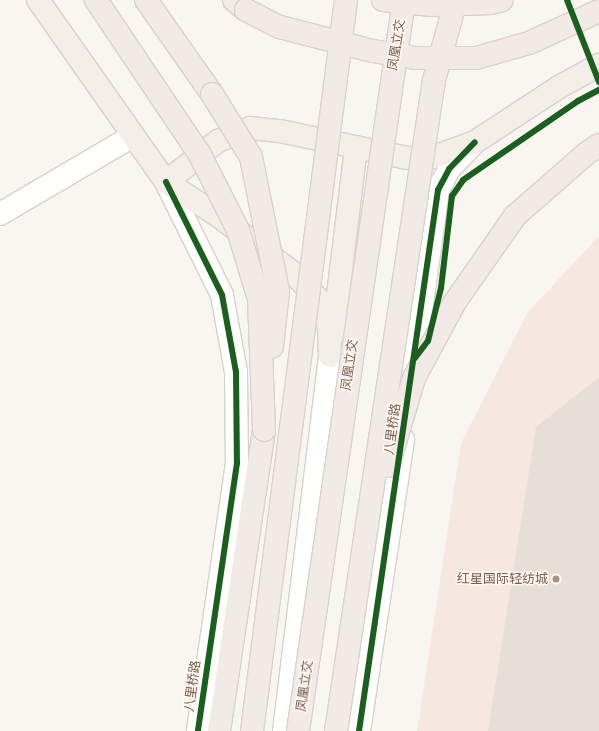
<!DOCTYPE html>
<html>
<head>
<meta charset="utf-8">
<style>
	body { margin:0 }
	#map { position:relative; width:599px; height:731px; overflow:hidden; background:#f9f5f0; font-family:"Fira Sans","Noto Sans SC",sans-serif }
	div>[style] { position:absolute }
	.commercial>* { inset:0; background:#f6e8e1 }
	.building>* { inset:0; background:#e6ded7 }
	.roads { filter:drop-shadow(1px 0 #d7d1cb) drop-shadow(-1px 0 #d7d1cb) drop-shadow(0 1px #d7d1cb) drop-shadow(0 -1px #d7d1cb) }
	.minor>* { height:22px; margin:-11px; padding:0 11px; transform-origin:11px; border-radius:11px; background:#fefefd }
	.major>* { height:22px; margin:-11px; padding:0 11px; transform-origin:11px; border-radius:11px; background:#f3eee8 }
	.highway>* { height:22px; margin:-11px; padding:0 11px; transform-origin:11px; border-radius:11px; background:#f2eae7 }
	.bridges { filter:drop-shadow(1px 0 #dad1cc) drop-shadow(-1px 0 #dad1cc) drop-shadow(0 1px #dad1cc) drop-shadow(0 -1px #dad1cc) }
	.highway-bridge>* { height:22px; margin:-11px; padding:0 11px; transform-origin:11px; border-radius:11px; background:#f2eae7 }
	.cycleway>* { height:6px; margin:-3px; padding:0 3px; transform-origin:3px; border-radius:3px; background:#1b5e20 }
	.dots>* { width:11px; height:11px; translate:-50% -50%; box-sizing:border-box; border:2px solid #fffaf3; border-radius:50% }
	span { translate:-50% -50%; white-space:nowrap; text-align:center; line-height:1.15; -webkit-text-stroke:3px #fffaf3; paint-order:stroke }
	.street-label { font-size:13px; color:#7a5c4d }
	.poi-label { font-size:13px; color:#7a5c4d }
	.right { translate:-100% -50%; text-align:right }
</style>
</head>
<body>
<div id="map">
	<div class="commercial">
		<i style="clip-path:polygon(599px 236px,599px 731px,417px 731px,461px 443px,528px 312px)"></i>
	</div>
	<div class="building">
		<i style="clip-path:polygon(599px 377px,599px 731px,488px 731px,536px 427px)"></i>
	</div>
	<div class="roads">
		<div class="minor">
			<i style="left:166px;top:182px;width:126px;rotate:63.6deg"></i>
			<i style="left:222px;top:295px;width:78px;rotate:79.7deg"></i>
			<i style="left:236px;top:372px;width:91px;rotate:89.4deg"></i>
			<i style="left:237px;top:463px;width:271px;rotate:98.3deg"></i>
			<i style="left:0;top:214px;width:154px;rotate:-30.4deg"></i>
			<i style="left:411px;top:382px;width:194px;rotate:-82deg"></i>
			<i style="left:438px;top:190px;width:24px;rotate:-62deg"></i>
			<i style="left:449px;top:169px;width:37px;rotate:-46deg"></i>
			<i style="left:284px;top:731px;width:378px;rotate:-83deg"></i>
			<i style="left:359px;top:731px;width:295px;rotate:-81.4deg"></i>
		</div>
		<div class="major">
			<i style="left:38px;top:0;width:223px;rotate:54.9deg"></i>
			<i style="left:166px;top:182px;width:64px;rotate:32.9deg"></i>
			<i style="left:220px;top:217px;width:91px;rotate:37.4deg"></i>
			<i style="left:292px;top:272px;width:37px;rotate:46deg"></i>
			<i style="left:318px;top:299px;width:31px;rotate:69deg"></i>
			<i style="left:329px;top:328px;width:28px;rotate:88deg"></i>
			<i style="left:166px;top:182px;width:66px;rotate:-38.3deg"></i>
			<i style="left:218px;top:141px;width:35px;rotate:-22deg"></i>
			<i style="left:250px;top:128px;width:30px;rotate:6deg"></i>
			<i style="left:280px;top:131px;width:130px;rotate:12deg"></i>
			<i style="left:407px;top:158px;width:26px;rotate:-2deg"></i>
			<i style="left:433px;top:157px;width:45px;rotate:-19.7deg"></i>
			<i style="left:475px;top:142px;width:100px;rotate:-33.2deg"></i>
			<i style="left:559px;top:87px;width:46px;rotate:-28.8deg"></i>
			<i style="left:333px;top:335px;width:189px;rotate:-83deg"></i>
		</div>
		<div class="highway">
			<i style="left:146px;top:0;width:115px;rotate:54.9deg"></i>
			<i style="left:234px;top:0;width:16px;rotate:40deg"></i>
			<i style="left:219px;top:731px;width:304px;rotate:-81.5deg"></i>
		</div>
	</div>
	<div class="bridges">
		<div class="highway-bridge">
			<i style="left:96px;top:0;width:184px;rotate:56.1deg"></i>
			<i style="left:199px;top:153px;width:86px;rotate:63.1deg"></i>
			<i style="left:238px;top:230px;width:72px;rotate:73.1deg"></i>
			<i style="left:259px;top:299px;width:131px;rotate:87.8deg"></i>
			<i style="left:383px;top:0;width:49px;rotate:5.8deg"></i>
			<i style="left:432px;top:5px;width:59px;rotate:-1.9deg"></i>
			<i style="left:491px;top:3px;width:11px;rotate:-15deg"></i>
			<i style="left:246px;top:10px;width:38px;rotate:27deg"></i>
			<i style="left:280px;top:27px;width:96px;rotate:14.5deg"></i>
			<i style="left:373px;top:51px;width:44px;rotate:9.2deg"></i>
			<i style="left:416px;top:58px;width:60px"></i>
			<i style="left:476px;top:58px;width:55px;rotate:-15.8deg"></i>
			<i style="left:529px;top:43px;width:77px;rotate:-24.6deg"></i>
			<i style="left:212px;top:94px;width:74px;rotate:58.2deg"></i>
			<i style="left:251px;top:157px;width:137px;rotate:78.6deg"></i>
			<i style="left:278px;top:291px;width:56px;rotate:96.1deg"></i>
			<i style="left:388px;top:466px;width:92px;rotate:-73.5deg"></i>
			<i style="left:414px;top:378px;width:86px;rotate:-61.7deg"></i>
			<i style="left:455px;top:302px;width:105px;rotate:-55.1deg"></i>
			<i style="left:515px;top:216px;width:96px;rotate:-41.2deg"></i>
			<i style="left:587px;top:153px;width:14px;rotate:-34deg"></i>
			<i style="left:252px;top:731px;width:737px;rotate:-82.67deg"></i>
			<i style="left:298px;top:731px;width:739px;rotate:-81.75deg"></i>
			<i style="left:336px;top:731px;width:658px;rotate:-81.44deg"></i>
			<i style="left:434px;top:80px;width:83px;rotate:-74.6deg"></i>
		</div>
	</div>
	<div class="cycleway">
		<i style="left:567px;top:0;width:88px;rotate:68.7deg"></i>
		<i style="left:166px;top:182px;width:126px;rotate:63.6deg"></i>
		<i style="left:222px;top:295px;width:78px;rotate:79.7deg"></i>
		<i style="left:236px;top:372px;width:91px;rotate:89.4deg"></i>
		<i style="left:237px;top:463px;width:271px;rotate:98.3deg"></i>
		<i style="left:415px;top:358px;width:21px;rotate:-53deg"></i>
		<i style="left:428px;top:341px;width:55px;rotate:-76.2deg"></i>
		<i style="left:441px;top:288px;width:93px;rotate:-83.2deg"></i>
		<i style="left:452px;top:196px;width:19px;rotate:-55deg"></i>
		<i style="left:463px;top:180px;width:140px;rotate:-34.5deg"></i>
		<i style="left:578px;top:101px;width:24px;rotate:-28deg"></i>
		<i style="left:359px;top:731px;width:547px;rotate:-81.69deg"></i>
		<i style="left:438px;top:190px;width:24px;rotate:-62deg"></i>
		<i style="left:449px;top:169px;width:37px;rotate:-46deg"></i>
	</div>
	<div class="dots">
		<i style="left:556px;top:579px;background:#a69286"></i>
	</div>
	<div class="street-label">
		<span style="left:397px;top:45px;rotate:-81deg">凤凰立交</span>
		<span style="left:350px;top:365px;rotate:-82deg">凤凰立交</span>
		<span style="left:393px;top:429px;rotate:-82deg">八里桥路</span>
		<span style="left:193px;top:686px;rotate:-82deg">八里桥路</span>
		<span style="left:305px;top:686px;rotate:-82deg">凤凰立交</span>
	</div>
	<div class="poi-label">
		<span class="right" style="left:548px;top:579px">红星国际轻纺城</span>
	</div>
</div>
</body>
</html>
